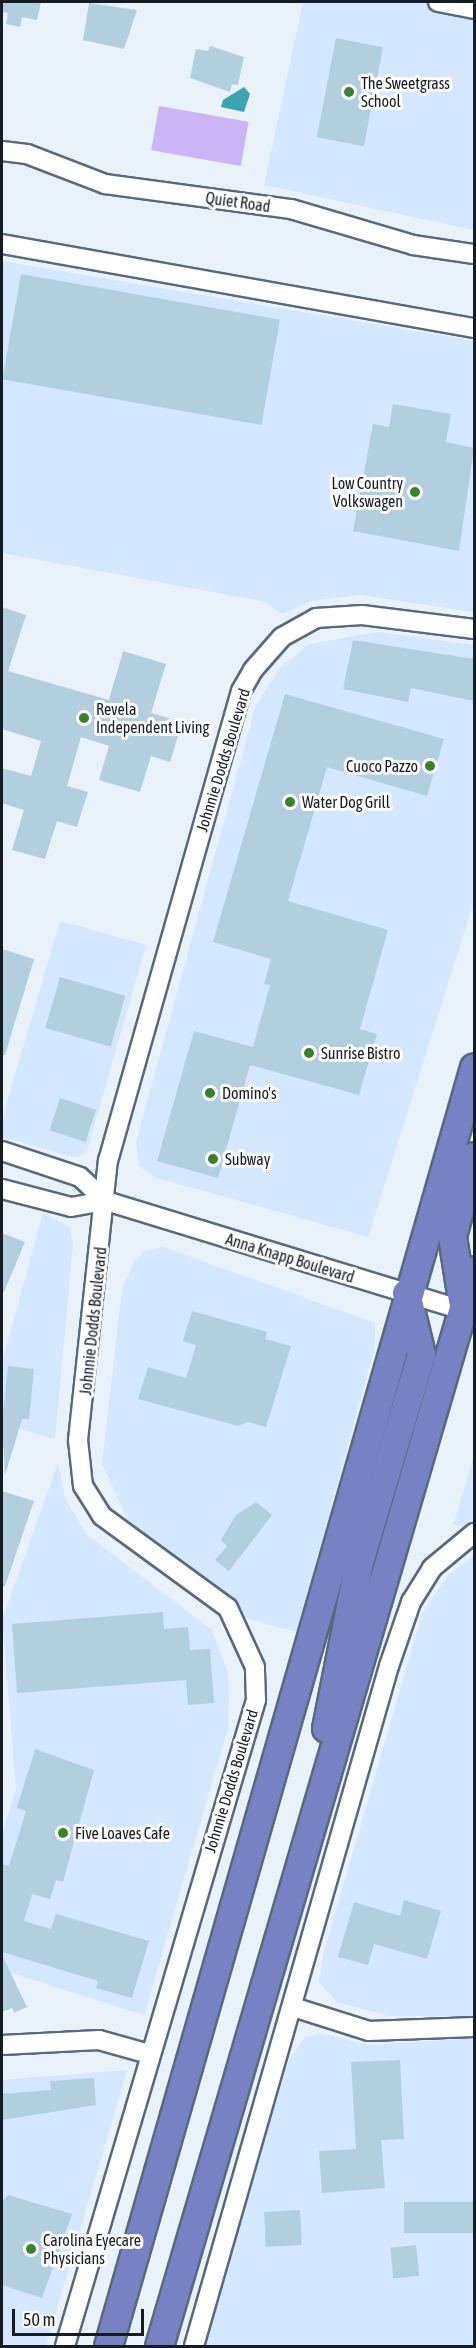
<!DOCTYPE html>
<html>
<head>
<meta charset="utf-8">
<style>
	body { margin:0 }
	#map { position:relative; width:476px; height:2348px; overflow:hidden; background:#e9f1fa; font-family:"Asap Condensed",sans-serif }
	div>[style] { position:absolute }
	.built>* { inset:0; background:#d5e7ff }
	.green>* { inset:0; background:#ccb5f6; transform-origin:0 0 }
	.water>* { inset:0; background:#3ba4b4 }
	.building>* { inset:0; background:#b2cfde; transform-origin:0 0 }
	.roads { filter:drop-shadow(2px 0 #59697e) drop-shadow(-2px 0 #59697e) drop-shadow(0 2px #59697e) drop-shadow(0 -2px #59697e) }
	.minor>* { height:18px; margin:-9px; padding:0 9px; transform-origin:9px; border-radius:9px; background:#fff }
	.highway>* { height:27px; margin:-13.5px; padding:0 13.5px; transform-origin:13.5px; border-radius:13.5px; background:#7881c3 }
	.dots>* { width:16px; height:16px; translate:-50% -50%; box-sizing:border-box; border:3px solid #fff; border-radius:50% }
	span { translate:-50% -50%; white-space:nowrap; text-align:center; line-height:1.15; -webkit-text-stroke:6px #fff; paint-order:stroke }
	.poi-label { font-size:16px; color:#161c24 }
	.left { translate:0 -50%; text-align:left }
	.right { translate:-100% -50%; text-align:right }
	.street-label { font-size:16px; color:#161c24 }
	.frame { position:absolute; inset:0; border:3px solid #161c24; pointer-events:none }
	.scale { position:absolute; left:12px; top:2309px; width:132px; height:27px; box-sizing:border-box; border:3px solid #161c24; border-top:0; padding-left:8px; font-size:18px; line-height:21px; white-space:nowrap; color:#161c24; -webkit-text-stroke:4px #fff; paint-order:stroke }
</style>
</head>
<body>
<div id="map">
	<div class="built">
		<i style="clip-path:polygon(303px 2px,474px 2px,474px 230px,264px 185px)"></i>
		<i style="clip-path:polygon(2px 261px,474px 341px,474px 612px,360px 595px,311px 601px,283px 614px,262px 601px,2px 553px)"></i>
		<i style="clip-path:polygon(378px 632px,474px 645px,474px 901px,368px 1237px,154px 1177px,139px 1166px,136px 1142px,256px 705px,279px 669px,309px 644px)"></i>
		<i style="clip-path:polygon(60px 921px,146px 945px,87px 1151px,77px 1158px,2px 1137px,2px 1119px)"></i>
		<i style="clip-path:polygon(43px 1213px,70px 1228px,73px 1244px,55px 1439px,2px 1424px,2px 1362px)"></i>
		<i style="clip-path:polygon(163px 1247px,375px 1323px,375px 1346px,297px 1632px,245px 1618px,213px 1586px,130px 1525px,102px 1464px,122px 1290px,133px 1263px,146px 1250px)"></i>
		<i style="clip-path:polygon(474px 1455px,474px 1532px,454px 1524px)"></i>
		<i style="clip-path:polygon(58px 1463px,65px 1498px,86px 1534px,212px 1630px,228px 1673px,229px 1725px,144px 2015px,2px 1970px,2px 1835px,16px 1789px,2px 1620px)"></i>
		<i style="clip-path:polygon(474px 1556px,474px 2016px,389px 2016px,337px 2002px,319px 1982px,323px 1955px,422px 1614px,448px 1575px)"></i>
		<i style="clip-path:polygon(319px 2033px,369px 2045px,474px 2038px,474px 2346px,202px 2346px,289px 2059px,305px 2038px)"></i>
		<i style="clip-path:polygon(127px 2070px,46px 2346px,2px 2346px,2px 2080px)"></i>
	</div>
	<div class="green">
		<i style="left:159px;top:106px;width:91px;height:45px;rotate:10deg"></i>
	</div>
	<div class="water">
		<i style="clip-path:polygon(244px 87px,250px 94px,244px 112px,221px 107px,223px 100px)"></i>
	</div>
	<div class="building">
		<i style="clip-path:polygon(2px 2px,41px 2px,37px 20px,22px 17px,20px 27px,6px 24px,8px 13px,2px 12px)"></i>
		<i style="clip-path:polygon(89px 3px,137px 10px,124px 49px,83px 40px)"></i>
		<i style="left:336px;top:38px;width:48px;height:101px;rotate:11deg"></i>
		<i style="clip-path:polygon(210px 46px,244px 57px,238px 85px,232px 84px,230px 92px,190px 78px,196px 49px,208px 51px)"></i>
		<i style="left:21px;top:274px;width:263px;height:107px;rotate:10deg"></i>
		<i style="clip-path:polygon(393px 404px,451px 414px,446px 442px,474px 448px,459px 551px,353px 531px,373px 424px,389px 427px)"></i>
		<i style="clip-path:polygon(2px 607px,26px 615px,8px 671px,109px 700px,123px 651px,166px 664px,151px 713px,182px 722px,170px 762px,151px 756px,140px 792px,99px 780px,109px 746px,81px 737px,67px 786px,88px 792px,77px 827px,57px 821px,45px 859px,12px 850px,24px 810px,2px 803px,2px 768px,31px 776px,41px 741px,2px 729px)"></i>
		<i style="clip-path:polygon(353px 640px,474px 659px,474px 701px,411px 688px,408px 702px,343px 689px)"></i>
		<i style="clip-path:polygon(285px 694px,444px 739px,427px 796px,327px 767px,288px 901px,388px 930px,360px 1029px,377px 1034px,359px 1095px,250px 1065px,218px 1178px,157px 1161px,194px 1031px,253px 1047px,270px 985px,264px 984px,271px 959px,213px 942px)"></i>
		<i style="clip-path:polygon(2px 949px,34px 959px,5px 1055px,2px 1055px)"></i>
		<i style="left:60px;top:977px;width:68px;height:53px;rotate:16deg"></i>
		<i style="left:60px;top:1098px;width:38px;height:34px;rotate:18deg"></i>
		<i style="clip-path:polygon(2px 1233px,25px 1242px,4px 1292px,2px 1291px)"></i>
		<i style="clip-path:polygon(192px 1311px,267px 1332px,265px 1339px,291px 1346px,266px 1427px,248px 1422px,238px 1426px,138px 1399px,148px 1367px,186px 1378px,196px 1345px,183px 1341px)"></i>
		<i style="clip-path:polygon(8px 1366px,34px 1369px,29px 1419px,22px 1419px,5px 1475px,2px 1423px)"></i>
		<i style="clip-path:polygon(2px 1491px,34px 1501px,5px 1586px,2px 1586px)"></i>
		<i style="clip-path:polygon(256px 1502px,272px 1515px,229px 1571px,215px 1560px,227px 1546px,221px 1540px,236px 1515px)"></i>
		<i style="clip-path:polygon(163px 1612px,164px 1629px,188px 1627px,190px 1650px,210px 1649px,214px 1703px,188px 1705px,186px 1680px,17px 1693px,12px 1624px)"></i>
		<i style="clip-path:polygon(35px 1749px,94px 1770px,63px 1882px,56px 1880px,50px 1899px,32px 1894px,24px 1921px,51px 1929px,56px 1914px,149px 1941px,132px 1998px,96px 1988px,98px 1981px,2px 1952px,2px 1864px,9px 1866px,26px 1811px,17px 1808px)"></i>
		<i style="clip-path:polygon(404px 1900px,441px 1911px,427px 1959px,374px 1944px,368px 1965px,338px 1957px,354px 1902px,400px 1916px)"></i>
		<i style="clip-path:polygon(2px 1955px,27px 2007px,14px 2013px,12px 2008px,2px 2012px)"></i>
		<i style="clip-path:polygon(400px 2060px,404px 2139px,381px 2140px,385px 2188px,322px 2193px,319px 2151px,356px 2149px,351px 2062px)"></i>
		<i style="clip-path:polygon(94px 2078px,96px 2105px,2px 2120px,2px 2094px,51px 2090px,50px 2081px)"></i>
		<i style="clip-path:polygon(8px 2195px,72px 2214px,42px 2298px,2px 2285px,2px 2202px)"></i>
		<i style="left:474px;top:2202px;width:31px;height:70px;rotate:90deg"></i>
		<i style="left:300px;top:2210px;width:35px;height:36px;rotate:87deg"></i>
		<i style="left:416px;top:2245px;width:31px;height:26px;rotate:84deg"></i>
	</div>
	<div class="roads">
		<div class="minor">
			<i style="left:438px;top:2px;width:37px;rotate:11deg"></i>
			<i style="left:2px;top:151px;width:25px;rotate:7deg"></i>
			<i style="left:27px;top:154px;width:84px;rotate:21deg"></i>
			<i style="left:105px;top:184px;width:188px;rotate:7.7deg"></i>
			<i style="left:291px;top:209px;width:127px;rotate:16.4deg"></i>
			<i style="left:413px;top:245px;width:62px;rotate:8.4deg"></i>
			<i style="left:2px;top:244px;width:479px;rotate:10.1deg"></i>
			<i style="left:2px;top:1151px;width:82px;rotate:18.4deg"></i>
			<i style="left:80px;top:1177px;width:35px;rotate:43deg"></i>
			<i style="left:106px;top:1201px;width:384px;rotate:17deg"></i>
			<i style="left:2px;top:1189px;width:71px;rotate:14.6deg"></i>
			<i style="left:71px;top:1207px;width:36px;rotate:-10deg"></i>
			<i style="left:293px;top:2007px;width:80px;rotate:17.5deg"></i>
			<i style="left:369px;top:2031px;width:105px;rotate:-2.2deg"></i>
			<i style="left:2px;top:2045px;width:97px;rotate:-3deg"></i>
			<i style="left:99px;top:2040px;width:52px;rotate:15.6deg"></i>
			<i style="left:65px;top:2346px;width:674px;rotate:-73.53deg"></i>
			<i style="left:256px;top:1700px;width:33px;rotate:-92deg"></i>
			<i style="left:255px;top:1667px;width:65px;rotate:-114.6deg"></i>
			<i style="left:228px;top:1608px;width:156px;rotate:-143.9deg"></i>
			<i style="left:102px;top:1516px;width:36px;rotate:-122deg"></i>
			<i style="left:83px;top:1486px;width:46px;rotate:-96.2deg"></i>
			<i style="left:78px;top:1440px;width:281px;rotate:-83.9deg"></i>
			<i style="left:108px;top:1161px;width:488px;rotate:-74.2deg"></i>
			<i style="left:241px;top:691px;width:24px;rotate:-60deg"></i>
			<i style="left:253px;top:670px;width:44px;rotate:-48.7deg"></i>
			<i style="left:282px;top:637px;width:39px;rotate:-29deg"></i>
			<i style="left:316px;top:618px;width:46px;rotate:-3.7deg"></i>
			<i style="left:362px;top:615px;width:113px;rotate:7.1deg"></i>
			<i style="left:194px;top:2346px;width:707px;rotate:-74deg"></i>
			<i style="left:389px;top:1666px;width:68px;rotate:-71deg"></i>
			<i style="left:411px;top:1602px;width:40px;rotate:-58deg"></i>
			<i style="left:432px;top:1568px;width:55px;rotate:-39.8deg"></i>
		</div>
		<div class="highway">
			<i style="left:462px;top:1300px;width:65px;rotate:-98.9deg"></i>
			<i style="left:452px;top:1236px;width:83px;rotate:-74.6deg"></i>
			<i style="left:326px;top:1728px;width:169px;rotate:-78.8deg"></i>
			<i style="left:359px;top:1562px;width:217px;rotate:-73.4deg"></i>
			<i style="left:421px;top:1354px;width:63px;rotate:-103.8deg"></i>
			<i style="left:108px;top:2346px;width:1330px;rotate:-74.03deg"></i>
			<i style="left:159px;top:2346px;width:1121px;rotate:-73.68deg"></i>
		</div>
	</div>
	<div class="dots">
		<i style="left:349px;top:92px;background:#37822a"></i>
		<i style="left:415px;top:492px;background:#37822a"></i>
		<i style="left:84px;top:718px;background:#37822a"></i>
		<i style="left:430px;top:766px;background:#37822a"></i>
		<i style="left:290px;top:802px;background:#37822a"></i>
		<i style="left:309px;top:1053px;background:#37822a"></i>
		<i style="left:210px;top:1093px;background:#37822a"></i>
		<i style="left:213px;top:1159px;background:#37822a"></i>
		<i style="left:63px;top:1833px;background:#37822a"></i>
		<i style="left:31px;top:2249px;background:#37822a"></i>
	</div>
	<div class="poi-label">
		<span class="left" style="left:361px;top:92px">The Sweetgrass<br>School</span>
		<span class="right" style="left:403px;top:492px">Low Country<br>Volkswagen</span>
		<span class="left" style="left:96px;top:718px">Revela<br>Independent Living</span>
		<span class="right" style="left:418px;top:766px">Cuoco Pazzo</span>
		<span class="left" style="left:302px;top:802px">Water Dog Grill</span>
		<span class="left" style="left:321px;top:1053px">Sunrise Bistro</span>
		<span class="left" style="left:222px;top:1093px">Domino's</span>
		<span class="left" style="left:225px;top:1159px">Subway</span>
		<span class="left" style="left:75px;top:1833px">Five Loaves Cafe</span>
		<span class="left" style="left:43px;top:2249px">Carolina Eyecare<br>Physicians</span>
	</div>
	<div class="street-label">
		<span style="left:238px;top:202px;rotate:8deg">Quiet Road</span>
		<span style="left:223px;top:760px;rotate:-73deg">Johnnie Dodds Boulevard</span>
		<span style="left:290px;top:1258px;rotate:17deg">Anna Knapp Boulevard</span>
		<span style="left:93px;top:1321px;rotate:-84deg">Johnnie Dodds Boulevard</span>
		<span style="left:231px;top:1781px;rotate:-73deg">Johnnie Dodds Boulevard</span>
	</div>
	<div class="frame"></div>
	<div class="scale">50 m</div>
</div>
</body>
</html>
